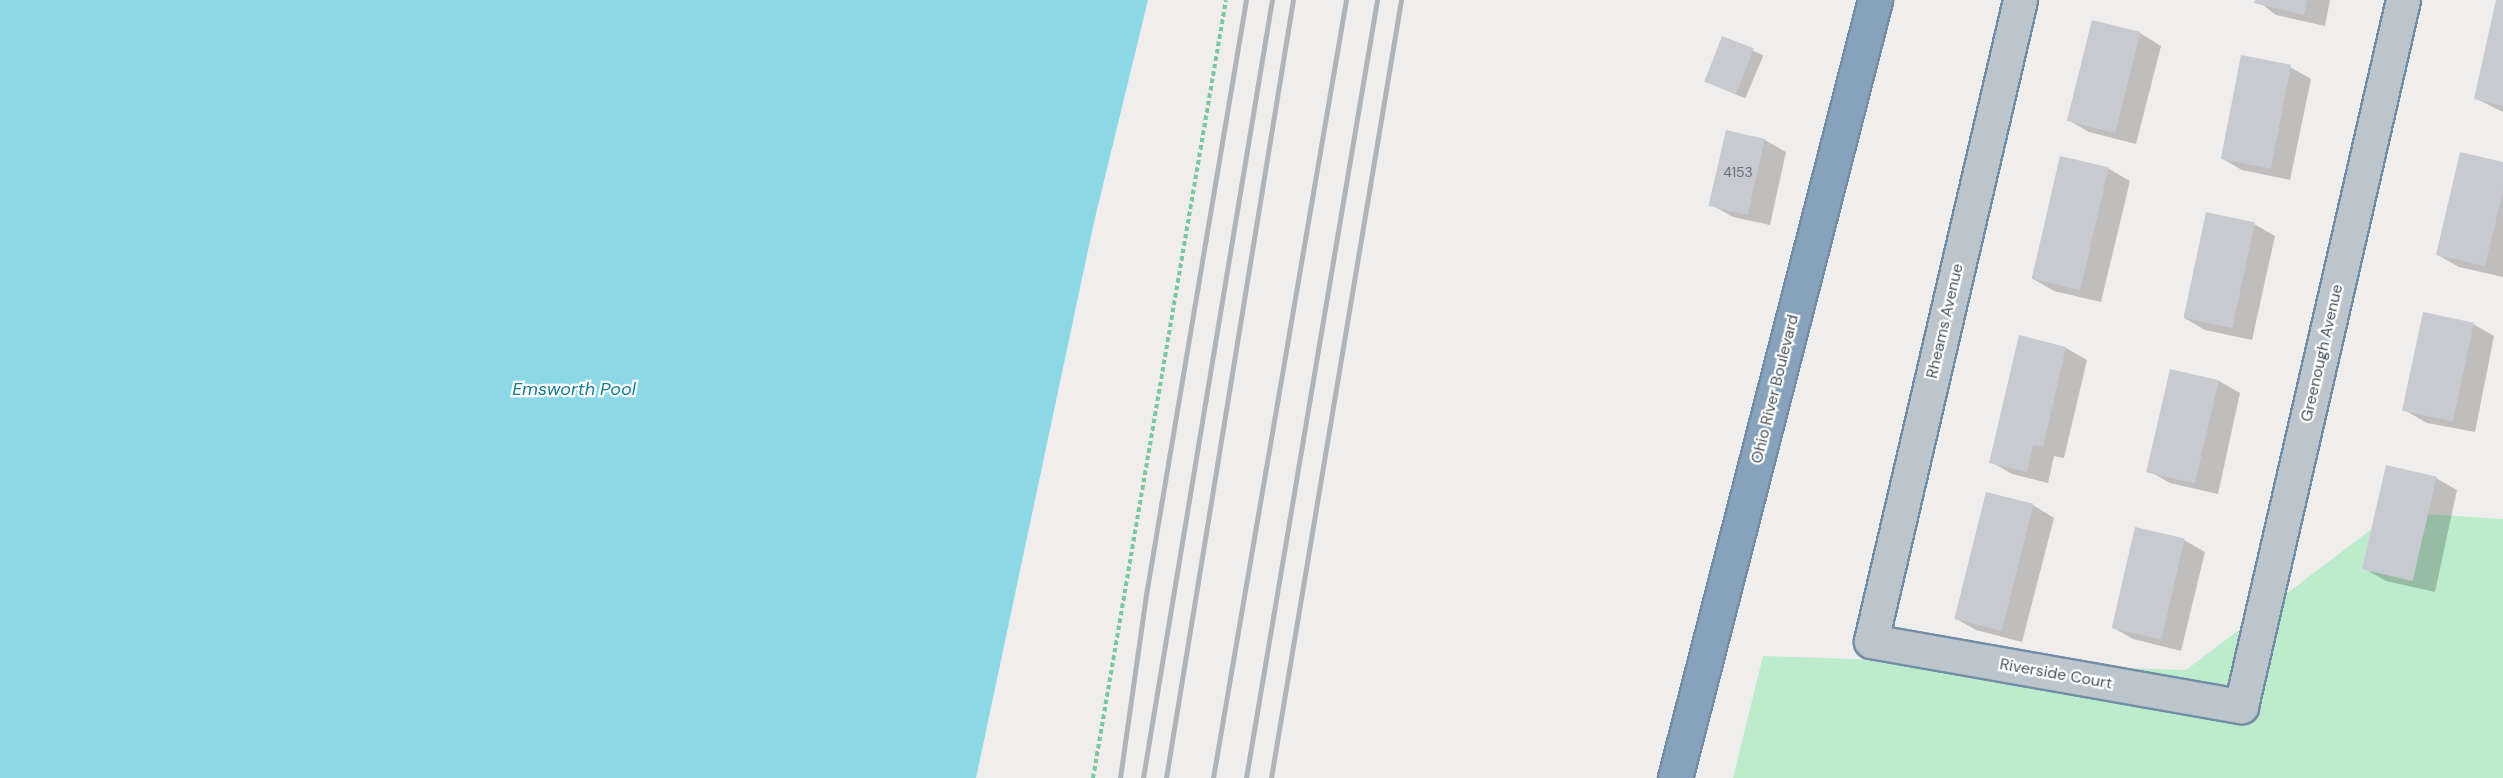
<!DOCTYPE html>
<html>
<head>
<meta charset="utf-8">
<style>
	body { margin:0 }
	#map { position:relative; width:2503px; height:778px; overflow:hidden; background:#f0eded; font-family:"DM Sans",sans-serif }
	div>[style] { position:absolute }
	.green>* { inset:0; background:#bdeccd }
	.water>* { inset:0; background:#8cd8e7 }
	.shadow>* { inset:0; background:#0003; transform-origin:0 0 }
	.building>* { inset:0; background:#c7cad0; transform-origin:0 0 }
	.path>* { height:4px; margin-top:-2px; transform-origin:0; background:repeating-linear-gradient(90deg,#77c89d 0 4.5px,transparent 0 7.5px) }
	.roads { filter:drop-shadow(2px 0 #728da6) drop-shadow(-2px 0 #728da6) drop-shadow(0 2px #728da6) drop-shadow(0 -2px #728da6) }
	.minor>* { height:33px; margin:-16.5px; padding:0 16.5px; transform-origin:16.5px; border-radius:16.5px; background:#bcc5cc }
	.highway>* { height:33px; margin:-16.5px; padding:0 16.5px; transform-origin:16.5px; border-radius:16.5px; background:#87a2ba }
	.rail>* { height:4.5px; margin:-2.25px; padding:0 2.25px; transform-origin:2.25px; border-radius:2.25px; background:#b0b3b7 }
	span { translate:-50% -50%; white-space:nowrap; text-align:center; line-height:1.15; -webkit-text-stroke:4.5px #fff; paint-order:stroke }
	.number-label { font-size:14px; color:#666f78 }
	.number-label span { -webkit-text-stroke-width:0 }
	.street-label { font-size:16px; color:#46515a }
	.water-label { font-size:18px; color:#137c92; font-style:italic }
</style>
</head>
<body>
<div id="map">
	<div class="green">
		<i style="clip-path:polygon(2394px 512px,2503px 519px,2503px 778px,1733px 778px,1763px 656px,2186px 670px)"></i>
	</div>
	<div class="water">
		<i style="clip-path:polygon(0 0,1148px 0,1094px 222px,976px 778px,0 778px)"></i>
	</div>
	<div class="shadow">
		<i style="clip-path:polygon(2256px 0,2330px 0,2325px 26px,2276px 15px)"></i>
		<i style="clip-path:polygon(2497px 0,2503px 0,2503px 112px,2475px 98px)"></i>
		<i style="clip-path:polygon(2140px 33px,2161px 46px,2136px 144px,2089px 132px,2068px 120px)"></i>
		<i style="left:1723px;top:38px;width:44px;height:47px;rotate:23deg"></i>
		<i style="clip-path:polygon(2290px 67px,2311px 79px,2290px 180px,2242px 170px,2221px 158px)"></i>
		<i style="clip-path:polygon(1728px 132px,1765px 140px,1786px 152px,1770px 225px,1733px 217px,1712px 205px)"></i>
		<i style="clip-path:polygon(2061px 158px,2109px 169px,2130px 181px,2101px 302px,2054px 291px,2033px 279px)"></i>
		<i style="clip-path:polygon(2503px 163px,2503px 277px,2459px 267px,2438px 255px)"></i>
		<i style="clip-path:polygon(2254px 224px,2275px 236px,2252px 340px,2205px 330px,2184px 318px)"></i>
		<i style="clip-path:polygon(2473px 324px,2494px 336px,2475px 432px,2427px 423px,2406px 411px)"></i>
		<i style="clip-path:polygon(2066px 348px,2087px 360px,2064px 458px,2054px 456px,2048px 483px,2012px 474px,1991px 462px)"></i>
		<i style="clip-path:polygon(2171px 371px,2219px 381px,2240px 393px,2218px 494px,2170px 483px,2149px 471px)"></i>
		<i style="clip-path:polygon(2436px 478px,2457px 490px,2435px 592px,2386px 581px,2365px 569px)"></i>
		<i style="clip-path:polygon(2033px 505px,2054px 518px,2022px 642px,1976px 630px,1955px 618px)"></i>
		<i style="clip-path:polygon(2184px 540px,2205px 552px,2181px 651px,2133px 639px,2112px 627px)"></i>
	</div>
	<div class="building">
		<i style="clip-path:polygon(2255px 0,2307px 0,2304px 15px,2254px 3px)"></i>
		<i style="clip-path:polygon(2496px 0,2503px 0,2503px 106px,2474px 99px)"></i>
		<i style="left:2092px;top:20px;width:50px;height:104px;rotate:14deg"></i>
		<i style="left:1722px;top:36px;width:34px;height:49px;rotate:21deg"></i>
		<i style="left:2241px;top:55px;width:51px;height:106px;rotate:11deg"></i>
		<i style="left:1726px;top:130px;width:40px;height:78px;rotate:13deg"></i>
		<i style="clip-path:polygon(2460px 152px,2503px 162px,2503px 191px,2485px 266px,2436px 255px)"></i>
		<i style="left:2060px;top:156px;width:50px;height:126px;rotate:13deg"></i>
		<i style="left:2206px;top:212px;width:50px;height:108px;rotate:12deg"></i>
		<i style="left:2423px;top:312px;width:52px;height:101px;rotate:12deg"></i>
		<i style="clip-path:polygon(2019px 335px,2066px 347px,2043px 447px,2033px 445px,2027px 472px,1989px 463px)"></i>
		<i style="left:2170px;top:369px;width:50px;height:106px;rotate:13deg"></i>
		<i style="left:2386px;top:465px;width:52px;height:107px;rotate:13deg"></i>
		<i style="left:1986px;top:492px;width:49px;height:131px;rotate:14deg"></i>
		<i style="left:2135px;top:527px;width:51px;height:104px;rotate:13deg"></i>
	</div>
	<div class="path">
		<i style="left:1093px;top:778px;width:789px;rotate:-80.3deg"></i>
	</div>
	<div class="roads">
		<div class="minor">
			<i style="left:2020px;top:0;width:658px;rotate:103.09deg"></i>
			<i style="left:1871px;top:641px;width:376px;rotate:10deg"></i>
			<i style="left:2241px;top:706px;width:724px;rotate:-77.08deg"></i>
		</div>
		<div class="highway">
			<i style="left:1675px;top:778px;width:803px;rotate:-75.58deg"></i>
		</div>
	</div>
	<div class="rail">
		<i style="left:1120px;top:778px;width:191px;rotate:-81.9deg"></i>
		<i style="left:1147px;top:589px;width:597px;rotate:-80.46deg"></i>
		<i style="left:1143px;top:778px;width:789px;rotate:-80.59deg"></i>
		<i style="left:1166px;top:778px;width:788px;rotate:-80.73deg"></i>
		<i style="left:1213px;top:778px;width:789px;rotate:-80.3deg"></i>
		<i style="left:1246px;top:778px;width:789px;rotate:-80.44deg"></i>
		<i style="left:1271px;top:778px;width:789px;rotate:-80.51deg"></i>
	</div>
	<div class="number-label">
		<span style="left:1738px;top:172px">4153</span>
	</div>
	<div class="street-label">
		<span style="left:1945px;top:321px;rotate:-77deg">Rheams Avenue</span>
		<span style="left:2322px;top:353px;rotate:-77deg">Greenough Avenue</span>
		<span style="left:1775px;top:389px;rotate:-76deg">Ohio River Boulevard</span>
		<span style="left:2056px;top:674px;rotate:10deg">Riverside Court</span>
	</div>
	<div class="water-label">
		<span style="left:574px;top:389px">Emsworth Pool</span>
	</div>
</div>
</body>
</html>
